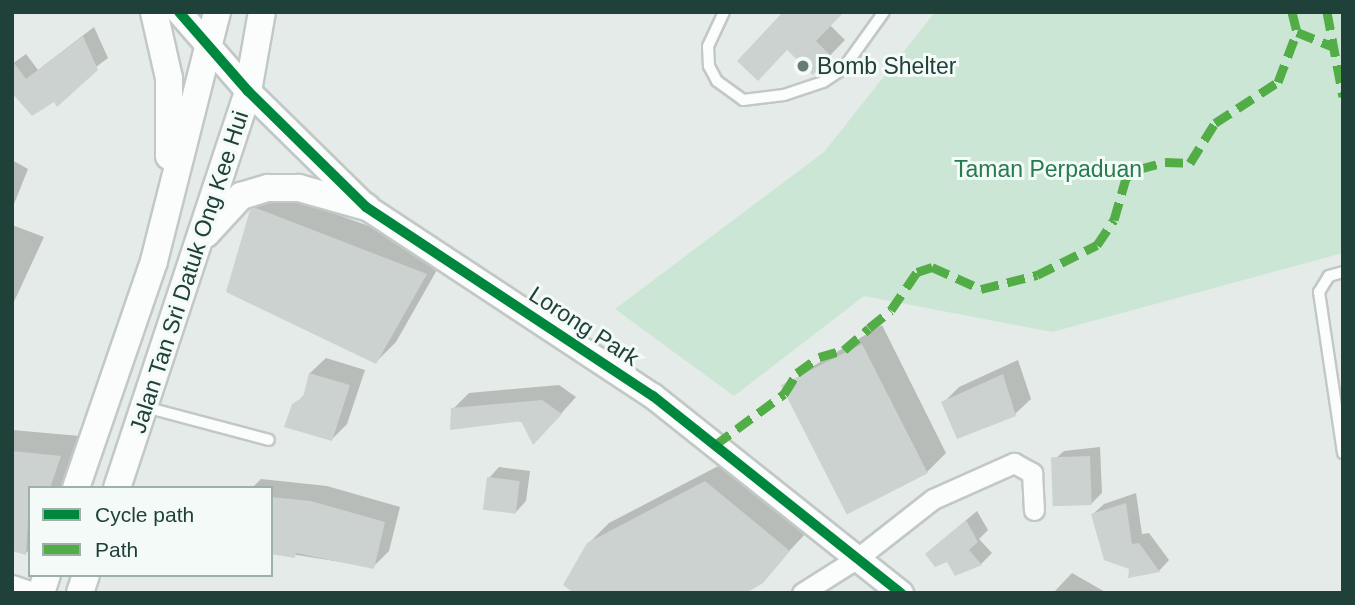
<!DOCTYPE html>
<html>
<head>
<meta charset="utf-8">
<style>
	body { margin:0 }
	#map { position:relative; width:1355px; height:605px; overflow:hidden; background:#e5ebe8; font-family:Helvetica,sans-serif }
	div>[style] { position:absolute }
	.green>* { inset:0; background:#cce6d5 }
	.shadow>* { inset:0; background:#0003 }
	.building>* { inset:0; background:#ccd2d0; transform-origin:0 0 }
	.roads { filter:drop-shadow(2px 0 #c2c8c6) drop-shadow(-2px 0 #c2c8c6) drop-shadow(0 2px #c2c8c6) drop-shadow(0 -2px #c2c8c6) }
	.service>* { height:10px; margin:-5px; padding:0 5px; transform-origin:5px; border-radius:5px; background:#fbfcfc }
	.minor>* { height:19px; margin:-9.5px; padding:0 9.5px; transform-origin:9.5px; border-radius:9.5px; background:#fbfcfc }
	.tertiary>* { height:24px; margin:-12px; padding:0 12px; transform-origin:12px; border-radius:12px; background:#fbfcfc }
	.secondary>* { height:26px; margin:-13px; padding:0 13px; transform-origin:13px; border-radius:13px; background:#fbfcfc }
	.quiet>* { height:9px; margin-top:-4.5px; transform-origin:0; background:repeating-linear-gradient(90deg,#52ad46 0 18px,transparent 0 27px) }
	.cycleway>* { height:10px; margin:-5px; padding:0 5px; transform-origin:5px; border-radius:5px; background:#00873e }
	.dots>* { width:19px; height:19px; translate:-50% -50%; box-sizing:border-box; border:4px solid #f3faf7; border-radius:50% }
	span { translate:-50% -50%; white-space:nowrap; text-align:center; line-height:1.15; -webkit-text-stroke:6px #f3faf7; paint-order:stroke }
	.poi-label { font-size:23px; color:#20413a }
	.left { translate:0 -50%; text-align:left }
	.park-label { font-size:23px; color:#257c4d }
	.street-label { font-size:23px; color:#20413a }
	.frame { position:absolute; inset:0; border:14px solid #20413a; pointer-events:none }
	.legend { position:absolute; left:28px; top:486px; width:245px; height:91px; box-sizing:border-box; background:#f3faf7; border:2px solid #9fb0ab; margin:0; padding:9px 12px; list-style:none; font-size:21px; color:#20413a }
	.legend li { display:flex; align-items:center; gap:14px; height:35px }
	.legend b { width:35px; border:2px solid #9fb0ab }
</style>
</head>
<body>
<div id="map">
	<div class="green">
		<i style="clip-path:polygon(935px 12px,1343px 12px,1343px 253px,1052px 332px,864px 296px,734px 396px,615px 309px,824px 152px)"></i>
	</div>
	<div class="shadow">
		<i style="clip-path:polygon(830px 25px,845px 40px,813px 73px,787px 48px)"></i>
		<i style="clip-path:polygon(94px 27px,108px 58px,33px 114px,12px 64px,26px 54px,38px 70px)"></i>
		<i style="clip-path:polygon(12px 160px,28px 169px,12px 209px)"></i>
		<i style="clip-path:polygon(272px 191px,446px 254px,396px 342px,376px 362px,252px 211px)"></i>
		<i style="clip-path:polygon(12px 225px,44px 237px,12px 306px)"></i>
		<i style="clip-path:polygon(882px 325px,946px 453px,926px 473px,785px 391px,805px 371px)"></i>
		<i style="clip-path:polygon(326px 358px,365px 370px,347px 424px,332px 439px,294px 405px,306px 393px,310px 373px)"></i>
		<i style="clip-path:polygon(1018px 360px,1031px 399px,1015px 414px,943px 403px,959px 387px)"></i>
		<i style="clip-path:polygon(559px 385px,576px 397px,549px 427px,453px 409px,469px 393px)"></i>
		<i style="clip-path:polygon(12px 430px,80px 436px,62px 488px,30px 488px,30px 549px,26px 553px,12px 549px)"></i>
		<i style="clip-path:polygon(1100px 447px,1102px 493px,1091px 504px,1053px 461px,1064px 451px)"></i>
		<i style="clip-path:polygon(726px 462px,809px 530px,774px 567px,588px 544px,609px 523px)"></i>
		<i style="clip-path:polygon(499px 467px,530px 471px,526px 501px,516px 512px,489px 478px)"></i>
		<i style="clip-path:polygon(261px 479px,327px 486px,400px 507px,389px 551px,373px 567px,271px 551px,271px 488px,252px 488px)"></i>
		<i style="clip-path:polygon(1136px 493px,1142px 534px,1149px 533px,1169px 560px,1159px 571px,1131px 568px,1093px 514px,1104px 504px)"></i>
		<i style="clip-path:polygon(977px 511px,988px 530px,979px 539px,992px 553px,981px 564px,956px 574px,938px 544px)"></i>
		<i style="clip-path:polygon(1072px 573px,1107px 593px,1053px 593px)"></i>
	</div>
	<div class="building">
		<i style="clip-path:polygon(783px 12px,844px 12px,816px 41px,831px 56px,813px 75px,787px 50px,758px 81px,737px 61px)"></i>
		<i style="clip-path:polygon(83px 36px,98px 70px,57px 107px,54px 102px,32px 116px,12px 93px,12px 60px,26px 79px)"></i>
		<i style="clip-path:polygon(256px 208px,427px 274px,376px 364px,226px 292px,250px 210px)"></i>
		<i style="left:862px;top:344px;width:145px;height:91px;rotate:63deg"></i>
		<i style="clip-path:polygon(309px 373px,350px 385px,332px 441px,284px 427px,292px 404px,303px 397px)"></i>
		<i style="clip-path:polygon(1003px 374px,1016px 416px,957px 439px,941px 402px)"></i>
		<i style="clip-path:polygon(542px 400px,562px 414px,533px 445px,521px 421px,450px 430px,451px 408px)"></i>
		<i style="clip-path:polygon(12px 451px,61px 456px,50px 488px,30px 488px,26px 555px,12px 551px)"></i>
		<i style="left:1090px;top:456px;width:49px;height:39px;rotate:88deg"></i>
		<i style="left:487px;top:477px;width:33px;height:33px;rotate:7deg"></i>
		<i style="clip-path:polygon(705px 481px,790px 551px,763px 583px,746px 593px,574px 593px,563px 585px,587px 543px)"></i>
		<i style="clip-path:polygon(271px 497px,311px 501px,385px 522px,374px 569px,296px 553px,295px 558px,271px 554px)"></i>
		<i style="clip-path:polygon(1126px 503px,1132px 544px,1139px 543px,1160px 572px,1128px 578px,1129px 569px,1104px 560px,1091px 514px)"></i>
		<i style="clip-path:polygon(966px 520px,978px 542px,969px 550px,982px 565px,955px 576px,947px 562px,935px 567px,925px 554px)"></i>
	</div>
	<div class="roads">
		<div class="service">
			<i style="left:724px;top:12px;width:38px;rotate:115deg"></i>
			<i style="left:708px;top:47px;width:19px;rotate:87deg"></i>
			<i style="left:709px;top:66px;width:17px;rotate:62deg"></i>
			<i style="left:717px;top:81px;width:32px;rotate:36deg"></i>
			<i style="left:743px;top:100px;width:41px;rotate:-7deg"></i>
			<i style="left:784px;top:95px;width:41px;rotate:-18.4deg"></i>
			<i style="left:823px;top:82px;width:24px;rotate:-33deg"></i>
			<i style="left:843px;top:69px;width:70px;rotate:-54.3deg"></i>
			<i style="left:1343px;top:272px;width:15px;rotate:164deg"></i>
			<i style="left:1329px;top:276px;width:19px;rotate:122deg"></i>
			<i style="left:1319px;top:292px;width:163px;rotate:81.5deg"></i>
			<i style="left:145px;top:407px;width:128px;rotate:14.9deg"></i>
		</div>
		<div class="minor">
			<i style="left:12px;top:585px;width:24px;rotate:19deg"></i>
			<i style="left:802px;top:593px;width:67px;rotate:-32.3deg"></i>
			<i style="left:859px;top:557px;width:94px;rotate:-38.1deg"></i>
			<i style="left:933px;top:499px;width:89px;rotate:-24deg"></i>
			<i style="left:1014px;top:463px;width:21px;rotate:29deg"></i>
			<i style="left:1032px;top:473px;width:37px;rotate:87deg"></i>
		</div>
		<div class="tertiary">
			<i style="left:179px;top:12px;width:105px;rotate:48.9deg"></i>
			<i style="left:248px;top:91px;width:165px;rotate:44.5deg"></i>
			<i style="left:366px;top:207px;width:344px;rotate:33.4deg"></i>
			<i style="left:653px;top:396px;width:317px;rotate:38.5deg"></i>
		</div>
		<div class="secondary">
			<i style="left:154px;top:12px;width:68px;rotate:77.2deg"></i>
			<i style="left:169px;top:78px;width:78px;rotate:90deg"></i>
			<i style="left:206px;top:234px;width:52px;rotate:-47.4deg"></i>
			<i style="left:241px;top:196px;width:28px;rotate:-17deg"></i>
			<i style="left:268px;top:188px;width:31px"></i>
			<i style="left:299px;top:188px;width:70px;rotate:15.8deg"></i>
			<i style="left:76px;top:488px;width:240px;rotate:-71deg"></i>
			<i style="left:154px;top:261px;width:257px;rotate:-75.8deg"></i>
			<i style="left:117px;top:488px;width:418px;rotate:-71.7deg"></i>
			<i style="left:248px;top:91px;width:80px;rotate:-80deg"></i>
			<i style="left:41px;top:593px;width:19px;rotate:-72deg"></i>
			<i style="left:80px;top:593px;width:19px;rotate:-72deg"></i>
		</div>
	</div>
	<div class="quiet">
		<i style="left:1292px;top:12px;width:21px;rotate:76deg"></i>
		<i style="left:1297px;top:32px;width:40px;rotate:22deg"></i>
		<i style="left:1327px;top:12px;width:86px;rotate:79.3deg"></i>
		<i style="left:715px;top:445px;width:86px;rotate:-36.5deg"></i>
		<i style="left:784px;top:394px;width:25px;rotate:-58deg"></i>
		<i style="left:797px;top:373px;width:27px;rotate:-36deg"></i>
		<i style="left:819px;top:357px;width:26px;rotate:-16deg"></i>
		<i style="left:844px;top:350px;width:33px;rotate:-41deg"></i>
		<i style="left:869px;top:328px;width:28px;rotate:-39deg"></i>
		<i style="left:891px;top:310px;width:46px;rotate:-55.6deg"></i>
		<i style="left:917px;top:272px;width:16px;rotate:-18deg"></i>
		<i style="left:932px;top:267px;width:54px;rotate:24.2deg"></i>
		<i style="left:981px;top:289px;width:58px;rotate:-14deg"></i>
		<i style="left:1037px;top:275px;width:67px;rotate:-26.6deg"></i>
		<i style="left:1097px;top:245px;width:30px;rotate:-56deg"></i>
		<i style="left:1114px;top:220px;width:44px;rotate:-74.1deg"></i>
		<i style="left:1126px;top:178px;width:16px;rotate:-35deg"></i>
		<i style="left:1139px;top:169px;width:27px;rotate:-15deg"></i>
		<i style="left:1165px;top:162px;width:25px;rotate:2deg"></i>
		<i style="left:1190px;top:163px;width:47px;rotate:-58deg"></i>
		<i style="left:1215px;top:123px;width:75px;rotate:-33.1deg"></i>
		<i style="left:1278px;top:82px;width:53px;rotate:-69.2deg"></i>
	</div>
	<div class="cycleway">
		<i style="left:179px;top:12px;width:105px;rotate:48.9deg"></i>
		<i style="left:248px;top:91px;width:165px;rotate:44.5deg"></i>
		<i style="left:366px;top:207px;width:344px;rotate:33.4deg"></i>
		<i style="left:653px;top:396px;width:317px;rotate:38.5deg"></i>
	</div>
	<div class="dots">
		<i style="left:803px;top:66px;background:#657c77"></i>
	</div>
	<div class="poi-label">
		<span class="left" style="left:817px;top:66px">Bomb Shelter</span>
	</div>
	<div class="park-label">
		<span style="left:1048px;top:169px">Taman Perpaduan</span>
	</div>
	<div class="street-label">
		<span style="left:189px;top:272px;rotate:-72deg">Jalan Tan Sri Datuk Ong Kee Hui</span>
		<span style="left:584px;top:326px;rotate:33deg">Lorong Park</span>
	</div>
	<div class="frame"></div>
	<ul class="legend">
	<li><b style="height:9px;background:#00873e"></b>Cycle path</li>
	<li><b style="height:9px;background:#52ad46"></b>Path</li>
	</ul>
</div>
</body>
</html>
